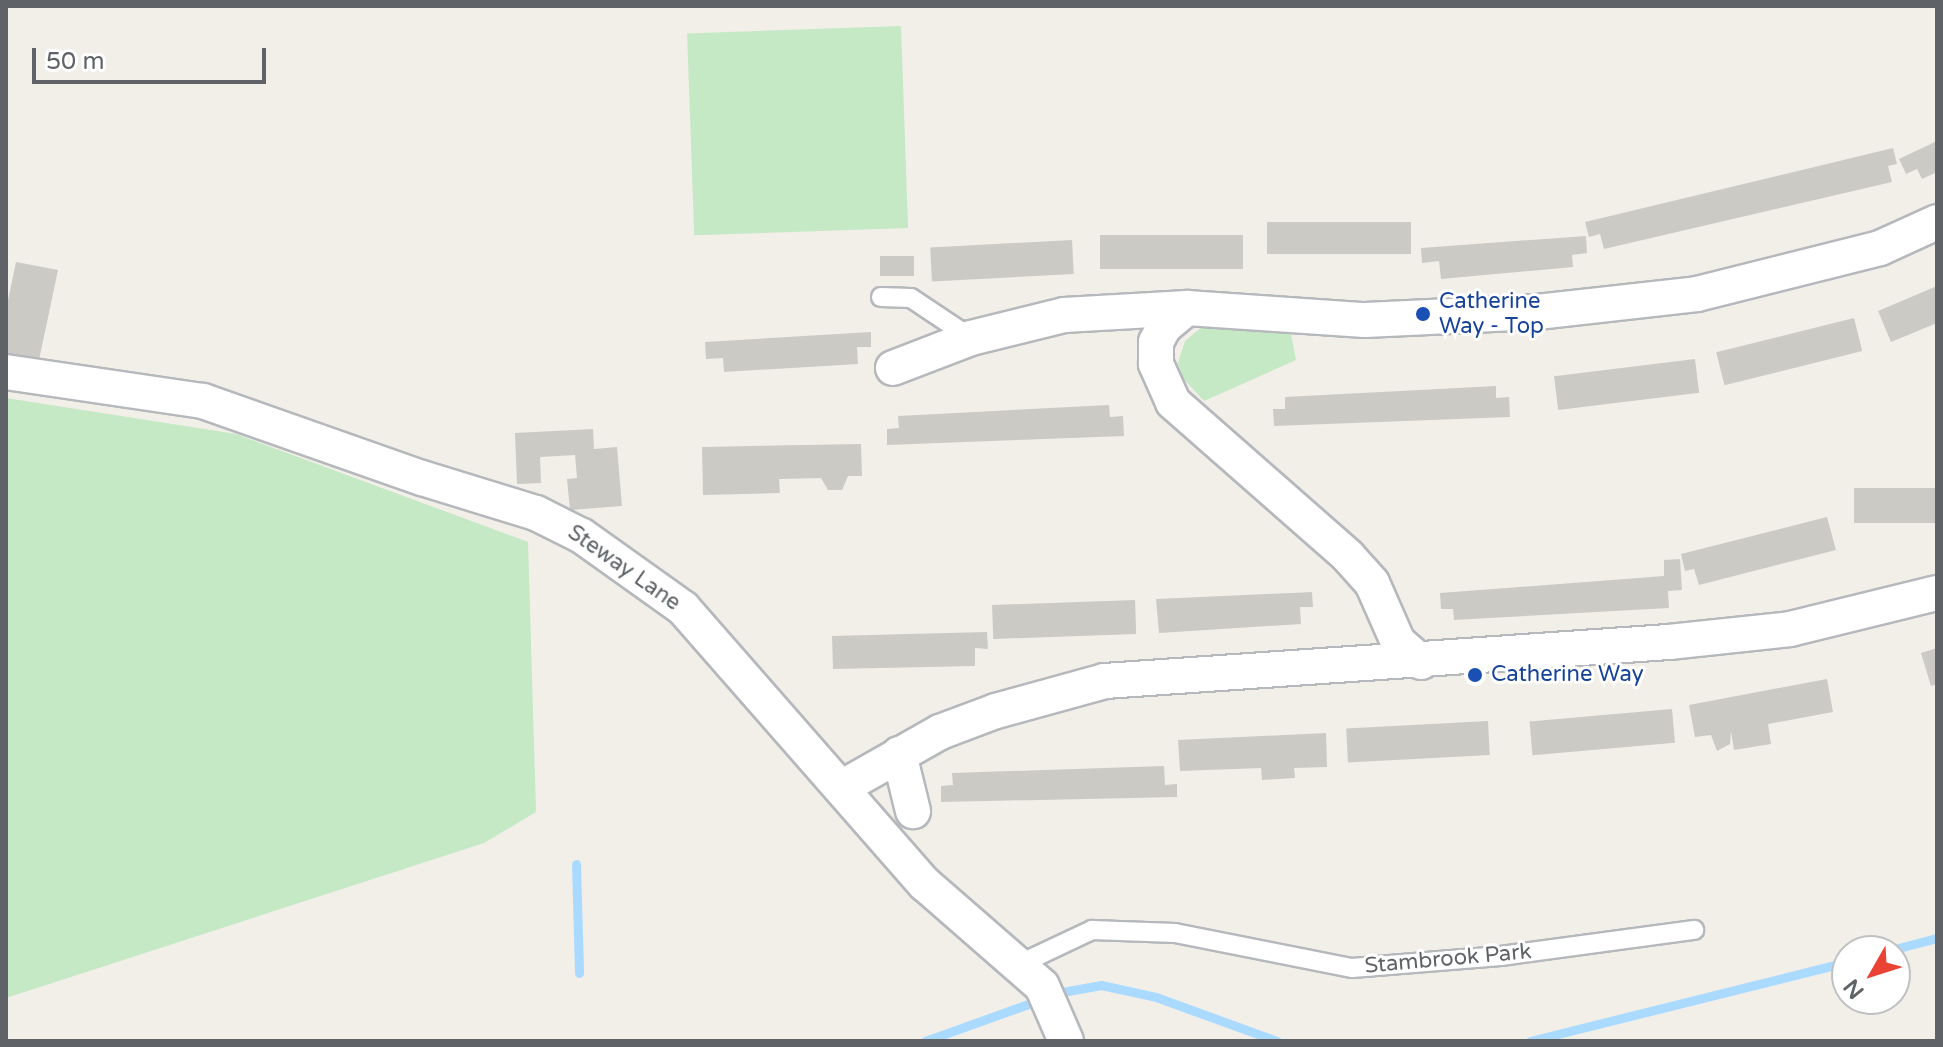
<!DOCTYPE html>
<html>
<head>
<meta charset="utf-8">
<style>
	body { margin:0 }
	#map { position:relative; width:1943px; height:1047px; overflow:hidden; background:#f1efe8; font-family:"Varela Round",sans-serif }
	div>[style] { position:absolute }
	.green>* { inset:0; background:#c5e8c5; transform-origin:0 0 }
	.stream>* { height:9px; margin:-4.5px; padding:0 4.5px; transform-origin:4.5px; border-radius:4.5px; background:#aadaff }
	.building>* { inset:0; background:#cccac5; transform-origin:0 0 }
	.roads { filter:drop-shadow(2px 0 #b5b8bc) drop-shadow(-2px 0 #b5b8bc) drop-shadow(0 2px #b5b8bc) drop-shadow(0 -2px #b5b8bc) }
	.lane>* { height:18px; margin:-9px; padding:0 9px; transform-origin:9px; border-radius:9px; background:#fff }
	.street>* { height:34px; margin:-17px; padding:0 17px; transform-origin:17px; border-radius:17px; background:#fff }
	.dots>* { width:22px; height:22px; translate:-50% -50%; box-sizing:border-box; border:4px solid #fff; border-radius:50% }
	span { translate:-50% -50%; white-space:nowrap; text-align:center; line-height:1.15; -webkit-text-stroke:6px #fff; paint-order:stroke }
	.transit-label { font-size:22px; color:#164399 }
	.left { translate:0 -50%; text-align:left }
	.street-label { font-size:22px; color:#5f6368 }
	.frame { position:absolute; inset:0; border:8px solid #5f6368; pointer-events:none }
	.north { position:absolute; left:1831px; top:935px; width:80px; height:80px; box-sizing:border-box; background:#fff; border:2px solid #bfc1c3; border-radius:50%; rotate:231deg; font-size:22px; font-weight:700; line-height:32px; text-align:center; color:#5f6368 }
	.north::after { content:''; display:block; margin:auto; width:28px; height:36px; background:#ea4335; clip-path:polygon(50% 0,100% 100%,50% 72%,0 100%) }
	.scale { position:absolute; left:32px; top:48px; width:234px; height:36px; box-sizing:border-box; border:4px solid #5f6368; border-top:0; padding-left:10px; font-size:24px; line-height:28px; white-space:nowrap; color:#5f6368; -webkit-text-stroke:6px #fff; paint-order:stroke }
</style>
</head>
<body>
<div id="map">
	<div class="green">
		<i style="left:901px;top:26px;width:202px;height:214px;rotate:88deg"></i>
		<i style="clip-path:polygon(1208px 322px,1291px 334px,1296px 360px,1204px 401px,1182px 377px,1178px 363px,1185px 341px)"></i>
		<i style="clip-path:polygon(6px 398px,236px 434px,528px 542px,536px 812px,484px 843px,6px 998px)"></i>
	</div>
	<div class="stream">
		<i style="left:576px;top:864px;width:109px;rotate:88.4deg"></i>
		<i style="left:1887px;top:951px;width:52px;rotate:-14.6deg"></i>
		<i style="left:925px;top:1041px;width:145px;rotate:-19.7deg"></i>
		<i style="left:1062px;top:992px;width:40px;rotate:-10deg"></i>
		<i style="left:1101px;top:985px;width:56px;rotate:12.3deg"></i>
		<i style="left:1156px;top:997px;width:129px;rotate:20deg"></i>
		<i style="left:1530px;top:1041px;width:327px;rotate:-14deg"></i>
	</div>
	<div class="building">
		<i style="clip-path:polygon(1937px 141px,1937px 172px,1922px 179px,1917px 169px,1906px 174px,1899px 159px)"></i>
		<i style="clip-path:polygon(1893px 148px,1897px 164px,1888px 166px,1892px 182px,1604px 249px,1600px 234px,1589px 237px,1585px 222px)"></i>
		<i style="left:1267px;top:222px;width:144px;height:32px"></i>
		<i style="left:1100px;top:235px;width:143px;height:34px"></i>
		<i style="clip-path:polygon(1586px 236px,1587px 253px,1572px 255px,1573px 267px,1441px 279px,1439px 261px,1422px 263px,1421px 248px)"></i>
		<i style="left:1072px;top:240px;width:34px;height:142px;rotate:87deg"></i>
		<i style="left:880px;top:256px;width:34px;height:20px"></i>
		<i style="clip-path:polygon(16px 262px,58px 270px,39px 360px,6px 354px,6px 310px)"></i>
		<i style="clip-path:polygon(1937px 286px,1937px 323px,1891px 342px,1878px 311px)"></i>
		<i style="left:1854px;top:318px;width:34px;height:142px;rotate:76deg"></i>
		<i style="clip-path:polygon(871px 332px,871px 347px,857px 347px,858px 364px,724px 372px,723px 358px,706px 359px,705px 342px)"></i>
		<i style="left:1695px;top:359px;width:34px;height:142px;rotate:83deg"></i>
		<i style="clip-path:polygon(1496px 386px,1496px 398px,1509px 397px,1510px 417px,1274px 426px,1273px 409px,1285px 409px,1285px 397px)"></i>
		<i style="clip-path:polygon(1109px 405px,1110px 417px,1123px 416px,1124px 436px,887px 445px,887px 429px,899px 428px,898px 416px)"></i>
		<i style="clip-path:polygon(593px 429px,594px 449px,617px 447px,622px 506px,570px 510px,567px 479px,577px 478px,575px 455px,540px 457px,541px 483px,517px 484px,515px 433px)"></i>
		<i style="clip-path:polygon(861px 444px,862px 476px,848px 476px,842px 490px,828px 490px,821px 478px,779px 479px,780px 493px,703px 495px,702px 447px)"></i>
		<i style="left:1937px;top:488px;width:35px;height:83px;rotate:90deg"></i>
		<i style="clip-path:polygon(1827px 517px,1836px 550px,1699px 585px,1694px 569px,1685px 571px,1681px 554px)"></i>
		<i style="clip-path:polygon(1680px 559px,1682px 590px,1668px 591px,1669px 608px,1454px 620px,1453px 609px,1441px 609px,1440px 593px,1664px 576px,1664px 560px)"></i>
		<i style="clip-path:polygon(1312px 592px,1313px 607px,1300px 607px,1301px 624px,1159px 633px,1156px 599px)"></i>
		<i style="left:1135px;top:600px;width:34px;height:143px;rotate:88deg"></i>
		<i style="clip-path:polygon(987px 632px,988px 649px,975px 648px,975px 666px,833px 669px,832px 636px)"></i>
		<i style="clip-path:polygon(1937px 648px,1937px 684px,1931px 686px,1921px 653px)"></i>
		<i style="clip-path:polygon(1827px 679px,1833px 712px,1768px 724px,1771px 744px,1734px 750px,1731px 731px,1730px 744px,1717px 751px,1711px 735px,1695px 737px,1689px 705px)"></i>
		<i style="left:1672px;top:709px;width:34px;height:143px;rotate:85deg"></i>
		<i style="left:1488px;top:721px;width:34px;height:142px;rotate:87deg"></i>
		<i style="clip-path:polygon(1326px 733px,1327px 767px,1294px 768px,1295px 778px,1262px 780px,1261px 768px,1180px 771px,1178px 740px)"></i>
		<i style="clip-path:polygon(1164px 766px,1165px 785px,1177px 784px,1177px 797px,941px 802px,941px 786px,953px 785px,952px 773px)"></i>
	</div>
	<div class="roads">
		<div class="lane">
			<i style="left:881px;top:297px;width:30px;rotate:2deg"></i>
			<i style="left:911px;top:298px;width:72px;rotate:33.7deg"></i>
			<i style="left:1020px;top:964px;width:80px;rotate:-25.3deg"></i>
			<i style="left:1092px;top:930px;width:83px;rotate:2.1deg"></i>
			<i style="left:1175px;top:933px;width:180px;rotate:11.2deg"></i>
			<i style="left:1352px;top:968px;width:149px;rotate:-4.6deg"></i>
			<i style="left:1501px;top:956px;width:195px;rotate:-7.7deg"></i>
		</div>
		<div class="street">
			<i style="left:893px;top:368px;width:84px;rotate:-21deg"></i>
			<i style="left:971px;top:338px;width:96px;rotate:-13.9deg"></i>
			<i style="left:1064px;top:315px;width:123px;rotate:-3.3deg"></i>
			<i style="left:6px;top:372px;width:199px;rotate:8.4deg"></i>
			<i style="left:203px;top:401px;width:232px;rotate:19.4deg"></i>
			<i style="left:422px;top:478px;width:119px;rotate:17.1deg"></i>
			<i style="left:536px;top:513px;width:51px;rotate:26.6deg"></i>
			<i style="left:582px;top:536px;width:124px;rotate:35.5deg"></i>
			<i style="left:683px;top:608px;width:367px;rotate:48.8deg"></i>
			<i style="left:925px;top:884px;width:155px;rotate:41.1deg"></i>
			<i style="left:1042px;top:986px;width:60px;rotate:66.4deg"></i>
			<i style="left:1421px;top:662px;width:30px;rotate:-139deg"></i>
			<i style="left:1398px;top:642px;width:64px;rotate:-113.8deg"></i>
			<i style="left:1372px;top:583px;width:36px;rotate:-132deg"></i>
			<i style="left:1348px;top:556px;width:233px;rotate:-138.7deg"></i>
			<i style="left:1173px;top:402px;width:42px;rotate:-114.1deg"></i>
			<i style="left:1156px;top:364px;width:22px;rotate:-90deg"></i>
			<i style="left:1156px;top:342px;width:17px;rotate:-62deg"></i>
			<i style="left:1164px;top:327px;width:30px;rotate:-40deg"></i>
			<i style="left:1187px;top:308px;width:178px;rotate:3.9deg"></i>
			<i style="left:1365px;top:320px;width:172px;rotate:-2.7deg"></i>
			<i style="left:1537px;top:312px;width:161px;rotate:-6.4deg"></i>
			<i style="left:1697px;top:294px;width:189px;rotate:-14.1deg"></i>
			<i style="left:1880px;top:248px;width:63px;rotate:-24.5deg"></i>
			<i style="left:899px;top:754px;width:59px;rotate:76.2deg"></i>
			<i style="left:841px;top:788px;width:114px;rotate:-29.5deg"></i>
			<i style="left:940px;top:732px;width:60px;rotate:-20.6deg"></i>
			<i style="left:996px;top:711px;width:113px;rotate:-15.4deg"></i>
			<i style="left:1105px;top:681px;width:565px;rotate:-3.96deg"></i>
			<i style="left:1669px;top:642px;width:122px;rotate:-6.1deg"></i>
			<i style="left:1790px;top:629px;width:151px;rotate:-13.8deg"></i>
		</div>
	</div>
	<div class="dots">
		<i style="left:1423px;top:314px;background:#1a4fb4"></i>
		<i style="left:1475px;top:675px;background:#1a4fb4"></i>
	</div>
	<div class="transit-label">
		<span class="left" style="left:1439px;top:314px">Catherine<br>Way - Top</span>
		<span class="left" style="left:1491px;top:675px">Catherine Way</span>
	</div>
	<div class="street-label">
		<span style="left:624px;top:568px;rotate:35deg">Steway Lane</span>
		<span style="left:1448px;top:959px;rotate:-5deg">Stambrook Park</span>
	</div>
	<div class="frame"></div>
	<div class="north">N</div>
	<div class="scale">50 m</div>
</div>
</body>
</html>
